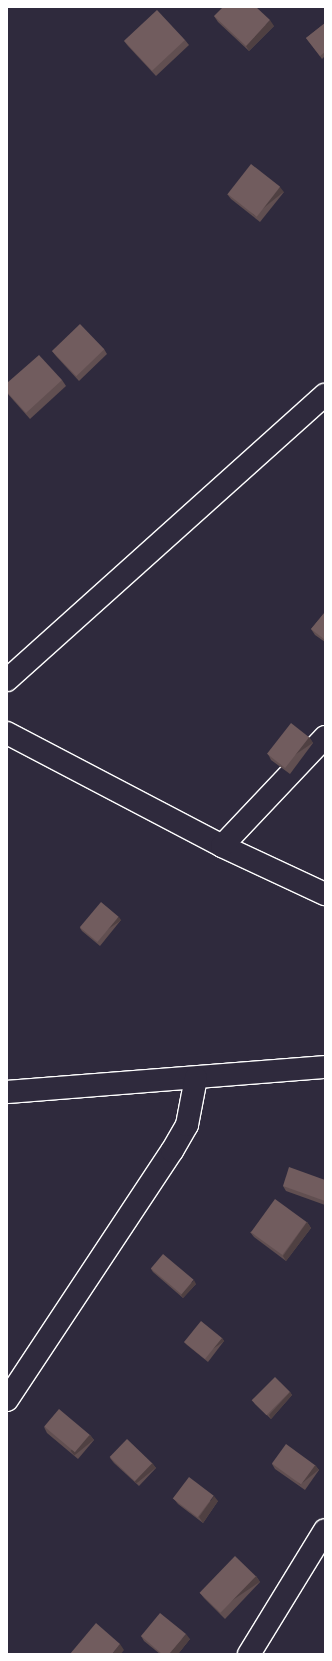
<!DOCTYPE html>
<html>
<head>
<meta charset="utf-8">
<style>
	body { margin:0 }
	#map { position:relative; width:332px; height:1661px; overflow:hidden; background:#2f2a3d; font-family:Itim,sans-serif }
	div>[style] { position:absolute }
	.roads { filter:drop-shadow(1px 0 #fff) drop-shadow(-1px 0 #fff) drop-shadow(0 1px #fff) drop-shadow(0 -1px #fff) }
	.minor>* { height:22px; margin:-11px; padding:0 11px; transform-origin:11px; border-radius:11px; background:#2f2a3d }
	.wall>* { inset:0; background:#614f51 }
	.shaded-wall>* { inset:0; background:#4f4042; transform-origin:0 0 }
	.building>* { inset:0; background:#715c5e; transform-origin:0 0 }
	span { translate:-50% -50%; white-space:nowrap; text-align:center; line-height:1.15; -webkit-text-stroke:3px #2f2a3d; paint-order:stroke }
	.frame { position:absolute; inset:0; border:8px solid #fff; pointer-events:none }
</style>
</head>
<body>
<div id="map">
	<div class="roads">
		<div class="minor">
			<i style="left:7px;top:680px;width:427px;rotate:-41.9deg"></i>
			<i style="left:7px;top:733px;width:243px;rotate:27.7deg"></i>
			<i style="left:222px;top:846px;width:114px;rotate:25deg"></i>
			<i style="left:222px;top:846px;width:150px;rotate:-46.6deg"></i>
			<i style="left:7px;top:1092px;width:319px;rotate:-4.5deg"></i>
			<i style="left:7px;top:1400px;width:299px;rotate:-56.5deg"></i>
			<i style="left:172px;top:1151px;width:30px;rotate:-60deg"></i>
			<i style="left:187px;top:1125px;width:48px;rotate:-79.2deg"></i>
			<i style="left:249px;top:1654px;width:145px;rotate:-58.5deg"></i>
		</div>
	</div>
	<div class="wall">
		<i style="clip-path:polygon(214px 16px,274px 26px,249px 51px,218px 22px)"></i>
		<i style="clip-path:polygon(325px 23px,325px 56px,322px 59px,306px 38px)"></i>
		<i style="clip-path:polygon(185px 40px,189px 45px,156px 76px,128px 46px,124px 41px)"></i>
		<i style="clip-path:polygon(284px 192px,260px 222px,231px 199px,227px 194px)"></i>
		<i style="clip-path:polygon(104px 349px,107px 354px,79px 381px,56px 356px,52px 351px)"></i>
		<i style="clip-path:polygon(62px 380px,66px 386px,30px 419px,7px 393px,7px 383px)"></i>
		<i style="clip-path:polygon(325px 612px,325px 642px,315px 635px,311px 629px)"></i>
		<i style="clip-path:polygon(309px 737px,313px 743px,290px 774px,271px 760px,268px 754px)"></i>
		<i style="clip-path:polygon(121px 920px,100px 946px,82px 931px,80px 928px)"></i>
		<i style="clip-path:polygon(325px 1180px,325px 1205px,286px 1191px,283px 1186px)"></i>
		<i style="clip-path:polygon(307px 1222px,311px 1228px,286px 1261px,254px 1237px,250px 1232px)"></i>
		<i style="clip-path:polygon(151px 1269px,196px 1284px,183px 1298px,153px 1272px)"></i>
		<i style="clip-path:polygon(222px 1338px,224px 1341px,208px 1362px,187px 1345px,184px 1342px)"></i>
		<i style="clip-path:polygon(290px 1392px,292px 1395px,271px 1419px,255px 1404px,253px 1401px)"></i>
		<i style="clip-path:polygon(44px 1427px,90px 1435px,94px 1440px,78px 1459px,47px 1433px)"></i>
		<i style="clip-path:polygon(110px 1458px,152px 1463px,156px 1468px,139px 1486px,114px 1463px)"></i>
		<i style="clip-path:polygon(272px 1464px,315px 1465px,319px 1470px,305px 1490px,275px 1469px)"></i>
		<i style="clip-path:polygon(174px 1499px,218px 1501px,203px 1523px,178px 1504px)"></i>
		<i style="clip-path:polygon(256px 1576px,260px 1582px,225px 1619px,204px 1598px,200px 1593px)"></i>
		<i style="clip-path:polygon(141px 1636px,190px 1639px,178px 1654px,160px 1654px,144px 1641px)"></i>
	</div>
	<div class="shaded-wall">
		<i style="clip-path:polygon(270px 20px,274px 26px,249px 51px,246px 46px)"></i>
		<i style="left:280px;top:187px;width:6px;height:38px;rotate:51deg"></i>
		<i style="left:309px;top:737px;width:7px;height:39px;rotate:56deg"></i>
		<i style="left:119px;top:917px;width:4px;height:33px;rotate:56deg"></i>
		<i style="clip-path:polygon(307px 1222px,311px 1228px,286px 1261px,283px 1256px)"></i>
		<i style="clip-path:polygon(194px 1280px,196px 1284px,183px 1298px,181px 1295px)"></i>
		<i style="left:222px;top:1338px;width:4px;height:26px;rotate:56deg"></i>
		<i style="clip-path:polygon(290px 1392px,292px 1395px,271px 1419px,269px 1415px)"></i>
		<i style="left:90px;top:1435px;width:6px;height:25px;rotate:51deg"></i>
		<i style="left:152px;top:1463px;width:6px;height:25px;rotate:51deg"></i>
		<i style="left:315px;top:1465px;width:6px;height:24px;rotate:51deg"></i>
		<i style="clip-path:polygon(214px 1496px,218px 1501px,203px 1523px,199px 1517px)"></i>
		<i style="left:256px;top:1576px;width:7px;height:51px;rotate:56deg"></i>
		<i style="clip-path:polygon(186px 1634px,190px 1639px,178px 1654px,169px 1654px)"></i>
		<i style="clip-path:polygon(120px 1644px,124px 1650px,121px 1654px,112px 1654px)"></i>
	</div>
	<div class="building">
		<i style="clip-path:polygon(223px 7px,256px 7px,270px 20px,246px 46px,214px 16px)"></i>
		<i style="left:157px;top:10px;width:41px;height:45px;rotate:47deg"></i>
		<i style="clip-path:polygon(325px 23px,325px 52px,320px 56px,306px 38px)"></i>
		<i style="left:251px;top:164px;width:37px;height:38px;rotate:38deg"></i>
		<i style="left:80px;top:324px;width:35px;height:39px;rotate:46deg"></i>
		<i style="clip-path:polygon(39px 355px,62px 380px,26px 413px,7px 392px,7px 383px)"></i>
		<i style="clip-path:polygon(325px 612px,325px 640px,311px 629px)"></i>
		<i style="left:291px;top:723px;width:23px;height:39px;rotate:38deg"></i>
		<i style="left:101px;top:902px;width:23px;height:33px;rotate:40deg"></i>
		<i style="clip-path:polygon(289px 1167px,325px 1180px,325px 1201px,283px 1186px)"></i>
		<i style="left:275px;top:1199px;width:39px;height:41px;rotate:36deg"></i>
		<i style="left:163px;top:1254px;width:40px;height:19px;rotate:40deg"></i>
		<i style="left:201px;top:1321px;width:27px;height:27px;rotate:39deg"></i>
		<i style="left:275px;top:1377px;width:21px;height:33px;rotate:45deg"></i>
		<i style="left:59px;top:1409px;width:40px;height:23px;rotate:40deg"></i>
		<i style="left:127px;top:1439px;width:35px;height:25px;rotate:44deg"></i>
		<i style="left:286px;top:1444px;width:36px;height:24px;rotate:36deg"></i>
		<i style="left:189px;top:1477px;width:31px;height:27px;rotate:37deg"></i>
		<i style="left:235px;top:1556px;width:29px;height:51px;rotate:44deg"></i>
		<i style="clip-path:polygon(160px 1613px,186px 1634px,169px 1654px,162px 1654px,141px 1636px)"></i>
		<i style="clip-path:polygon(96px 1623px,120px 1644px,112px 1654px,70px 1654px)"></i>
	</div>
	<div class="frame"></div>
</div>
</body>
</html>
